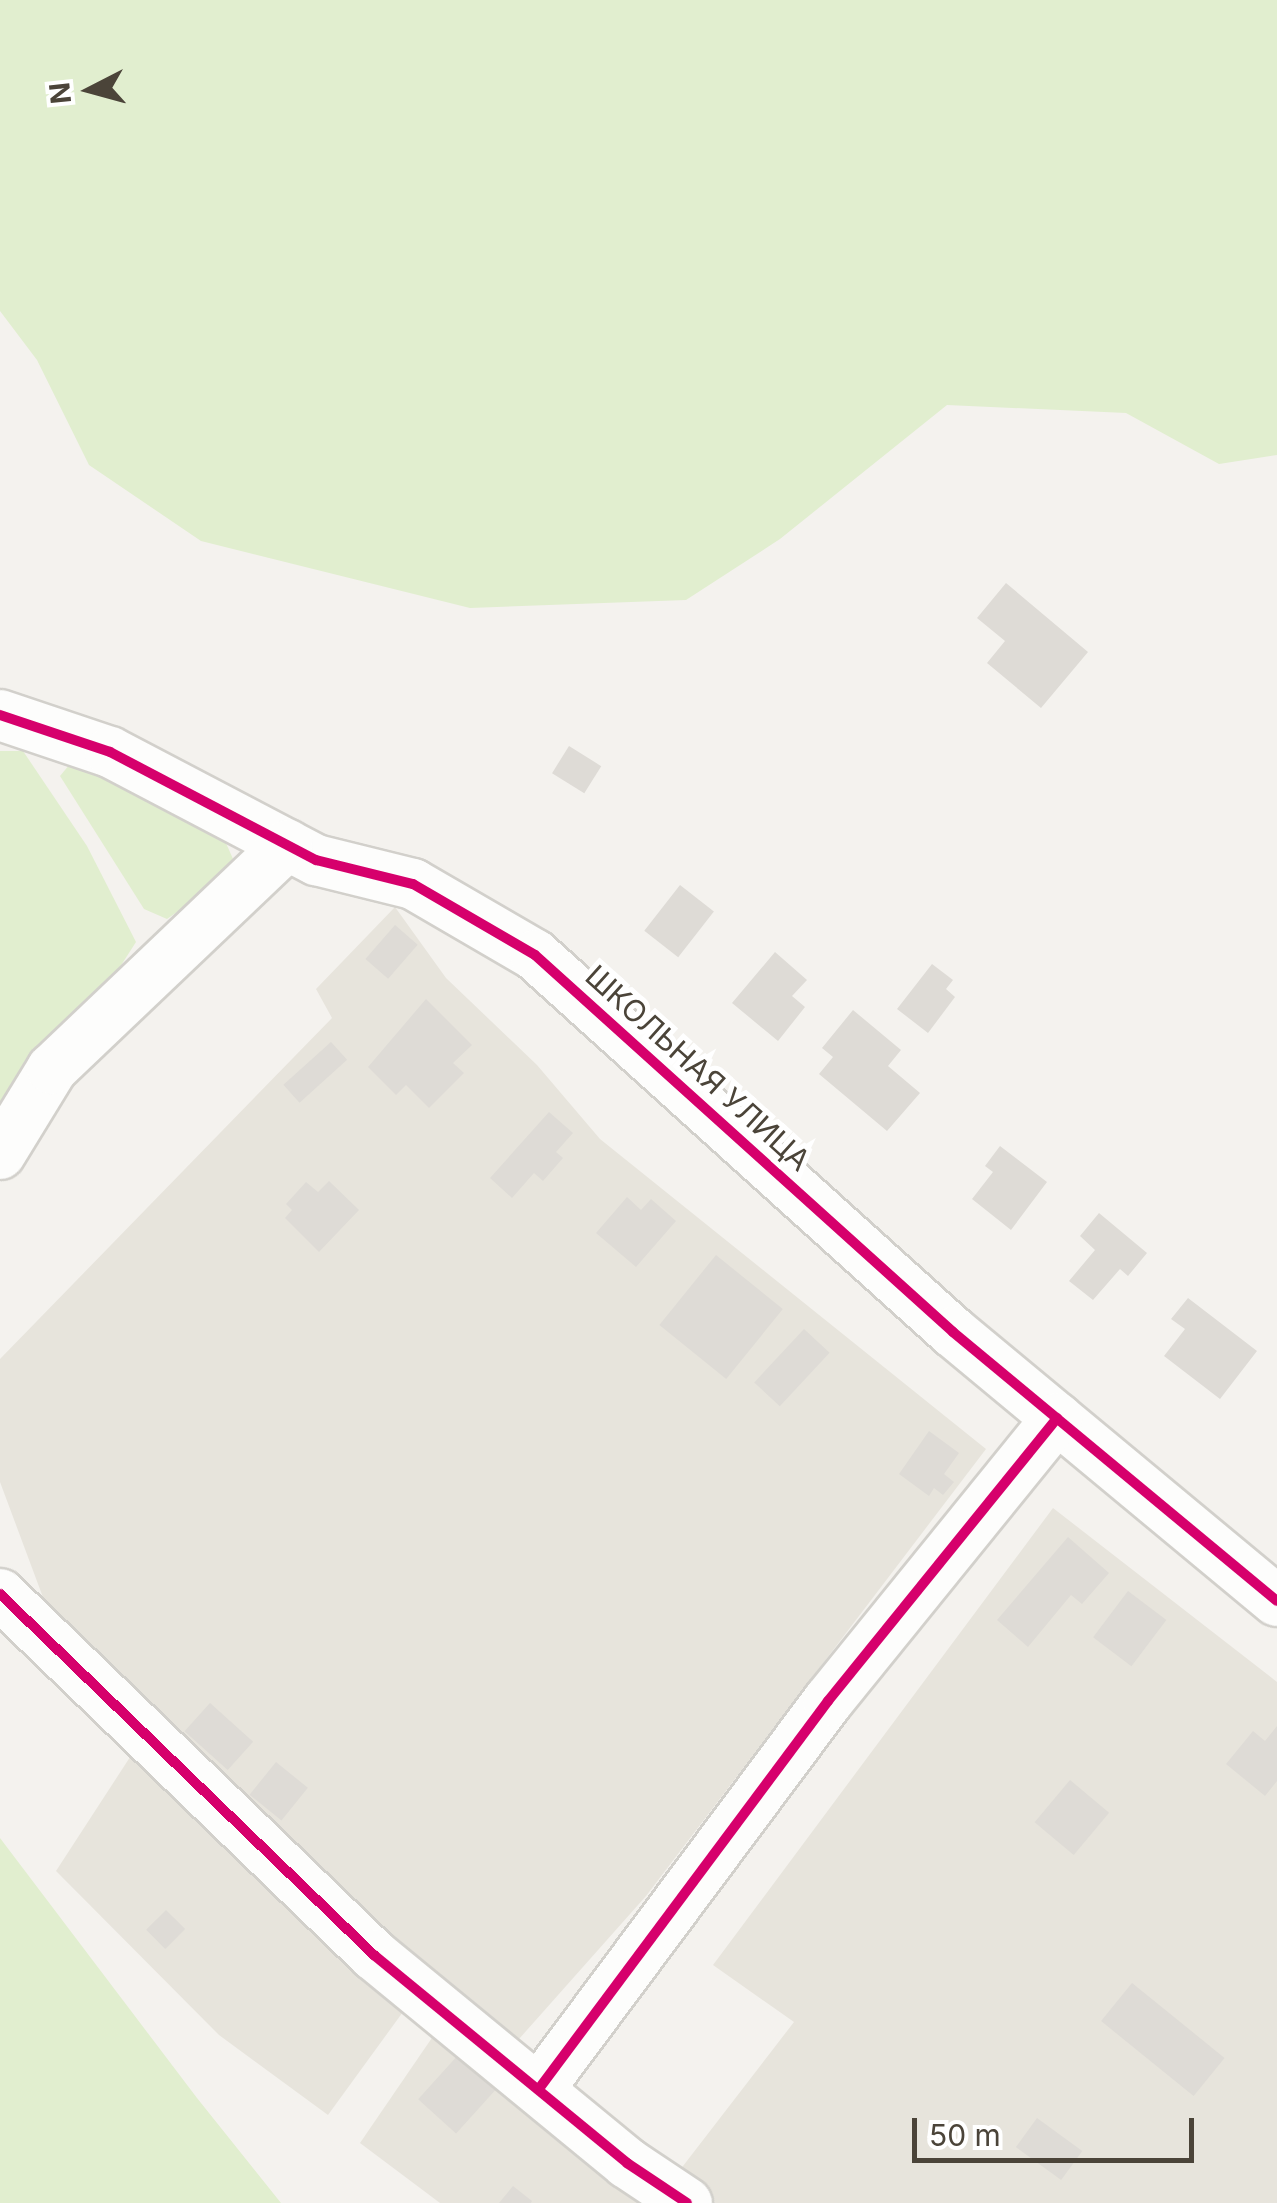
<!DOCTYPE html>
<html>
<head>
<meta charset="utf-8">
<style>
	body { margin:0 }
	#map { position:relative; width:1277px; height:2203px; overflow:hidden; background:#f4f2ee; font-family:Inter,sans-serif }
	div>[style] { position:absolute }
	.residential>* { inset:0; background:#e7e4dc }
	.green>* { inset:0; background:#e1eecf }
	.building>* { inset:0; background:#dedbd6; transform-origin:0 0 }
	.roads { filter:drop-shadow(2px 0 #d2d0cb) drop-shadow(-2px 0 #d2d0cb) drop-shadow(0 2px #d2d0cb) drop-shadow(0 -2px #d2d0cb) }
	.minor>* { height:50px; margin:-25px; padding:0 25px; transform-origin:25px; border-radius:25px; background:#fdfdfc }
	.cycleway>* { height:10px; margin:-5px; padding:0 5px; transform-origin:5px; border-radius:5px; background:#d6006c }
	span { translate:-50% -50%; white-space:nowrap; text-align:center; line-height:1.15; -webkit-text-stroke:10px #fff; paint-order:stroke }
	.street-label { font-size:30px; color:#4b4439 }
	.north { position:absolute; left:40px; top:40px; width:100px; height:100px; -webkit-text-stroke:8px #fff; paint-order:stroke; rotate:264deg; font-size:28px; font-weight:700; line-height:40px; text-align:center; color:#4b4439 }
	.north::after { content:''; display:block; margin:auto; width:35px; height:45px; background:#4b4439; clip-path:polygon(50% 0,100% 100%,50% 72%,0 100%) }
	.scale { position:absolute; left:912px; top:2118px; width:282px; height:45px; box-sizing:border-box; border:5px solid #4b4439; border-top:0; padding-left:12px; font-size:30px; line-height:35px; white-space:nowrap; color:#4b4439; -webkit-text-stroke:8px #fff; paint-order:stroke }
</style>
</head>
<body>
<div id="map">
	<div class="residential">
		<i style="clip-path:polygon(395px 907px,446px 978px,537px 1065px,600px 1139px,986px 1449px,646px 1896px,519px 2039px,419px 1971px,127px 1692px,44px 1600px,0 1482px,0 1359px,332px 1018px,316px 989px)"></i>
		<i style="clip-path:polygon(1053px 1508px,1277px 1682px,1277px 2203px,709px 2203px,673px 2179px,794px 2022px,713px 1965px)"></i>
		<i style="clip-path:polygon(134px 1751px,408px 2005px,328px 2115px,219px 2035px,56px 1871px)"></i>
		<i style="clip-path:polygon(438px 2029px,662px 2203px,440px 2203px,360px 2143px)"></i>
	</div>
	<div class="green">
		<i style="clip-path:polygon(0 0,1277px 0,1277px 455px,1219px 464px,1126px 413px,947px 405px,780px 539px,686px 600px,470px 608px,201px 541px,89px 465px,37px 360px,0 311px)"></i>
		<i style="clip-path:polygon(0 751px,23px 751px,87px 846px,136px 942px,0 1154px)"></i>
		<i style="clip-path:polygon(98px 761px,222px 834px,233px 859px,227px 877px,167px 919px,144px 909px,60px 776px,70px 764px)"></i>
		<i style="clip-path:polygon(0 1838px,197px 2098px,281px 2203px,0 2203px)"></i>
	</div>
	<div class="building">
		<i style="clip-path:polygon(1006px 583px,1088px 652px,1041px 708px,987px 663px,1005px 641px,977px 618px)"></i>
		<i style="left:569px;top:746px;width:38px;height:32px;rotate:32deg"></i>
		<i style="left:680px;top:885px;width:43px;height:58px;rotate:38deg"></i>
		<i style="left:395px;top:925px;width:30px;height:45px;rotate:41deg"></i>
		<i style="clip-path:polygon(775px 952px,807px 980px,792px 996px,805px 1007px,778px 1041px,732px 1003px)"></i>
		<i style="clip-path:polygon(932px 964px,953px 980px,946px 989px,955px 997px,928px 1033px,897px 1009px)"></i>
		<i style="clip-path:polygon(426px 999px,472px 1045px,453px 1063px,464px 1073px,429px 1108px,406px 1085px,396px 1095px,368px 1067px)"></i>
		<i style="clip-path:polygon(853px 1010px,901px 1050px,888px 1066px,920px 1093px,887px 1131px,819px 1074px,833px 1057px,822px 1048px)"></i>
		<i style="left:331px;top:1042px;width:24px;height:64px;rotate:48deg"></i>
		<i style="clip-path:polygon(549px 1112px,573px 1133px,556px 1152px,563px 1158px,543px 1181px,534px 1173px,512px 1198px,490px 1178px)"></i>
		<i style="clip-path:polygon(1000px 1146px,1047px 1182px,1011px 1230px,972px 1199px,993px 1172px,985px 1166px)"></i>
		<i style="clip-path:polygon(329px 1181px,359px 1210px,319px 1252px,285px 1218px,292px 1210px,286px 1204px,306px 1182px,318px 1192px)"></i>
		<i style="clip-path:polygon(627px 1197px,641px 1210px,651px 1199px,676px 1221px,636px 1267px,596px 1233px)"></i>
		<i style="clip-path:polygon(1099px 1213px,1147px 1253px,1128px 1276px,1120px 1269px,1093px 1300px,1069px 1281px,1095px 1250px,1080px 1236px)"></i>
		<i style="left:716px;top:1255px;width:86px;height:90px;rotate:39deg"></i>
		<i style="clip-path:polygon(1188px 1298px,1257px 1351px,1220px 1399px,1164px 1356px,1185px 1329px,1171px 1319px)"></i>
		<i style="left:804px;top:1329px;width:35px;height:73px;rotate:43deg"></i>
		<i style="clip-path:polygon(929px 1431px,959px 1453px,944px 1474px,954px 1482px,943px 1495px,934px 1488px,929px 1496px,899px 1474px)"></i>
		<i style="clip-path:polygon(1068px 1537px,1109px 1573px,1082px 1604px,1071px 1595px,1028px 1647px,997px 1620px)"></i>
		<i style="left:1128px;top:1591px;width:48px;height:58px;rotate:37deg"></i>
		<i style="left:210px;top:1703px;width:58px;height:38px;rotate:42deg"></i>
		<i style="clip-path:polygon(1277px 1726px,1277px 1781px,1265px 1796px,1226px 1764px,1253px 1731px,1265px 1741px)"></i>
		<i style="left:276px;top:1762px;width:41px;height:42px;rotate:39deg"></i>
		<i style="left:1070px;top:1780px;width:51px;height:55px;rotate:40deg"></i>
		<i style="left:166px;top:1910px;width:27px;height:28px;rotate:45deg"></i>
		<i style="left:1132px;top:1983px;width:119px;height:49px;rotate:39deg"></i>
		<i style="left:459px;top:2054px;width:51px;height:61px;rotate:42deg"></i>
		<i style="left:1037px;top:2118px;width:56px;height:36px;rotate:36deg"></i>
		<i style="clip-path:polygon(513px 2186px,532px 2201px,531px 2203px,499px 2203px)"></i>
	</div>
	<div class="roads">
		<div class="minor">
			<i style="left:0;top:715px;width:116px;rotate:18.6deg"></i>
			<i style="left:110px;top:752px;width:233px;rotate:27.7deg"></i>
			<i style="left:316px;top:860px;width:100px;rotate:13.9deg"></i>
			<i style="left:413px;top:884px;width:141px;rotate:30.2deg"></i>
			<i style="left:535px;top:955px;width:563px;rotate:42.05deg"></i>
			<i style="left:953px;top:1332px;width:421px;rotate:39.7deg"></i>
			<i style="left:0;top:1154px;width:100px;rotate:-58.5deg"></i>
			<i style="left:52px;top:1069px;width:325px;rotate:-43.6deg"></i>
			<i style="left:0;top:1594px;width:520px;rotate:43.99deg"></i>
			<i style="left:374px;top:1955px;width:328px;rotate:39.4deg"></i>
			<i style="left:627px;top:2163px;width:72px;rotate:33.7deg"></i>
			<i style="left:541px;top:2086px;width:480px;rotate:-53.3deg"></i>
			<i style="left:828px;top:1701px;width:364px;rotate:-51deg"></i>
		</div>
	</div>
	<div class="cycleway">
		<i style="left:0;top:715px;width:116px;rotate:18.6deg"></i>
		<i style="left:110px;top:752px;width:233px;rotate:27.7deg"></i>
		<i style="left:316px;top:860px;width:100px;rotate:13.9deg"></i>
		<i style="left:413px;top:884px;width:141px;rotate:30.2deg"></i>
		<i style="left:535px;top:955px;width:563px;rotate:42.05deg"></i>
		<i style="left:953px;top:1332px;width:421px;rotate:39.7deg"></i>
		<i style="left:0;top:1594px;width:520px;rotate:43.99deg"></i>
		<i style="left:374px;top:1955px;width:328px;rotate:39.4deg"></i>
		<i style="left:627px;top:2163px;width:72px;rotate:33.7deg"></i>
		<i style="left:541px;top:2086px;width:480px;rotate:-53.3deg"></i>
		<i style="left:828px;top:1701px;width:364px;rotate:-51deg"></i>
	</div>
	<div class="street-label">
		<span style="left:698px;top:1068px;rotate:42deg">ШКОЛЬНАЯ УЛИЦА</span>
	</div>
	<div class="north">N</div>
	<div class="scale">50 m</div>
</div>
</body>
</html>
